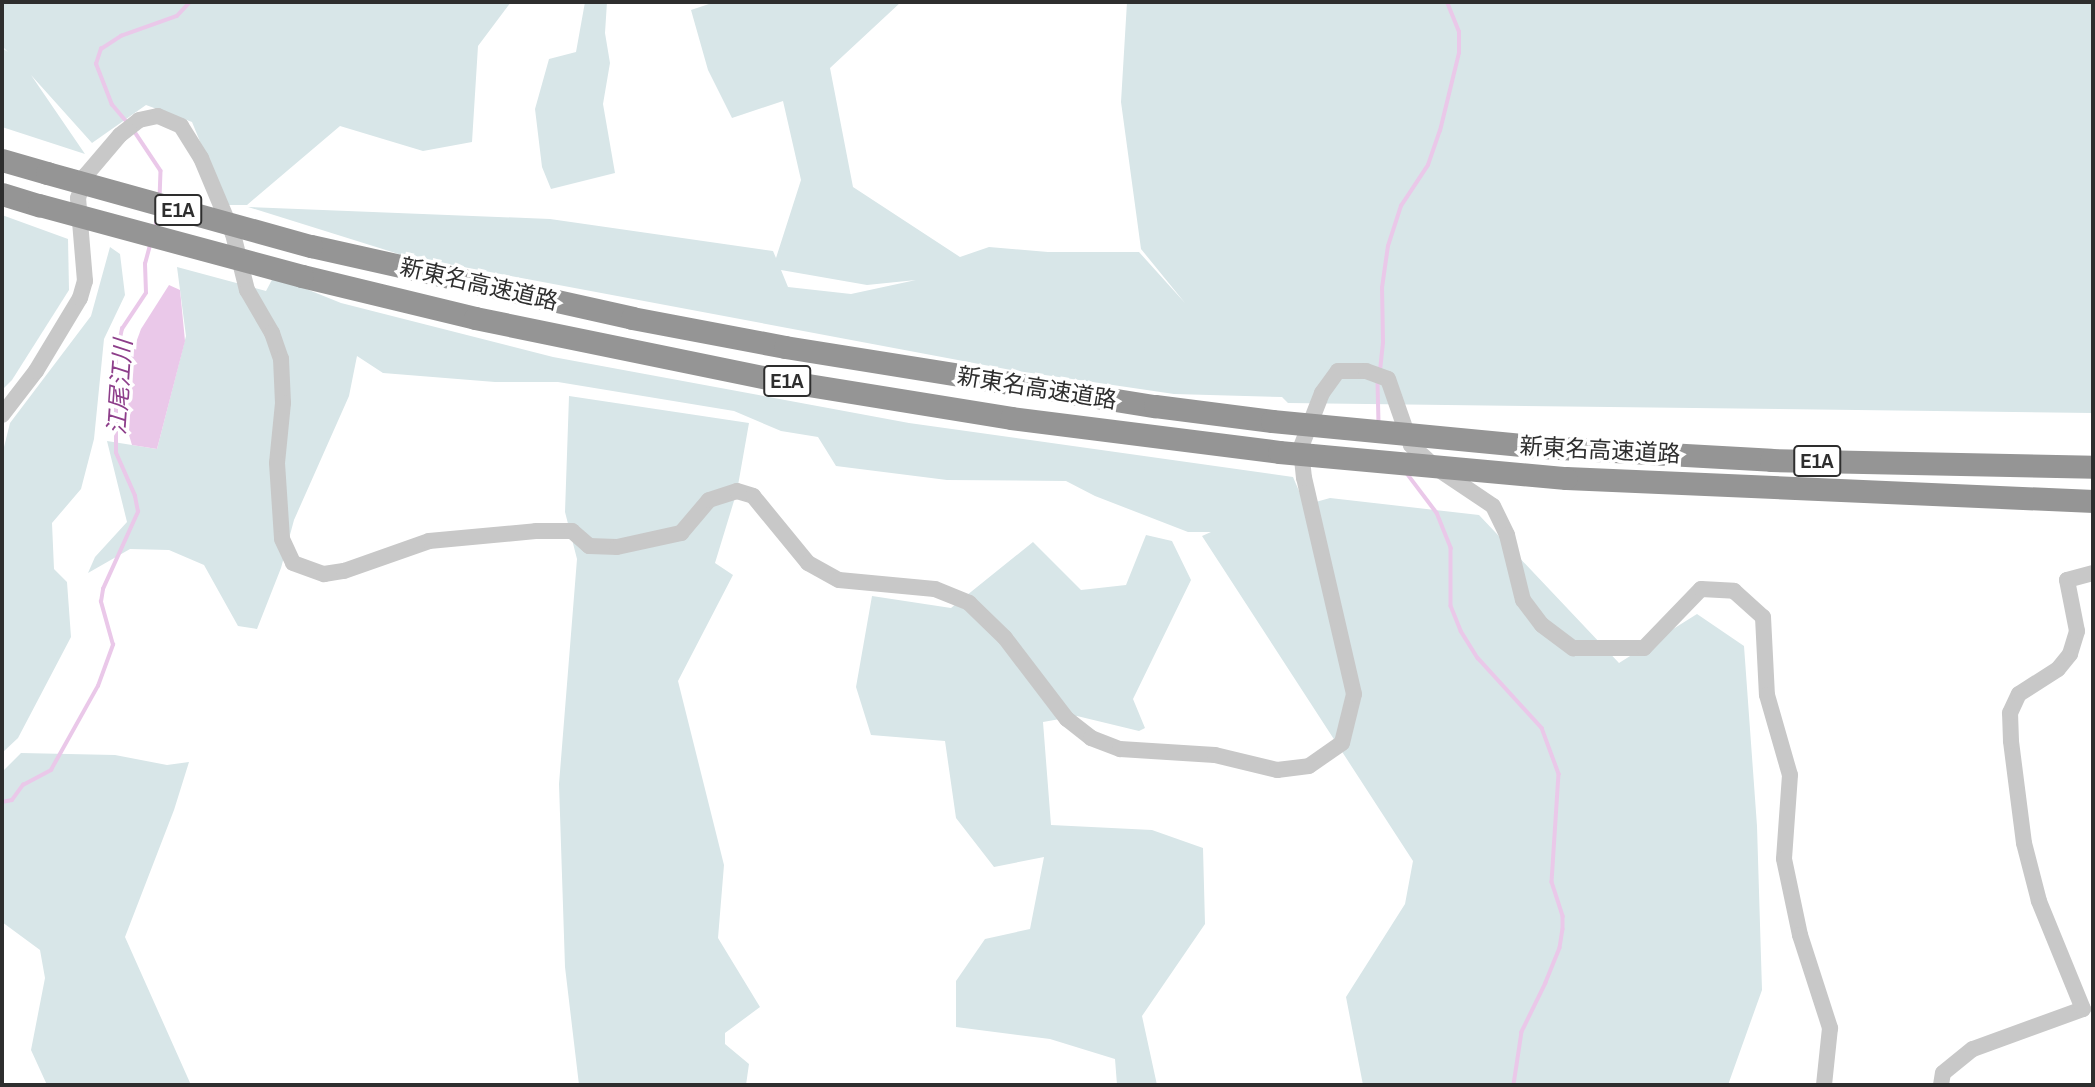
<!DOCTYPE html>
<html>
<head>
<meta charset="utf-8">
<style>
	body { margin:0 }
	#map { position:relative; width:2095px; height:1087px; overflow:hidden; background:#fff; font-family:"Archivo Narrow","Noto Sans JP",sans-serif }
	div>[style] { position:absolute }
	.green>* { inset:0; background:#d8e6e8 }
	.water>* { inset:0; background:#eac8e9 }
	.stream>* { height:3.5px; margin:-1.75px; padding:0 1.75px; transform-origin:1.75px; border-radius:1.75px; background:#eac8e9 }
	.tertiary>* { height:16px; margin:-8px; padding:0 8px; transform-origin:8px; border-radius:8px; background:#c8c8c8 }
	.motorway>* { height:23px; margin:-11.5px; padding:0 11.5px; transform-origin:11.5px; border-radius:11.5px; background:#959595 }
	.motorway-bridge>* { height:23px; margin:-11.5px; padding:0 11.5px; transform-origin:11.5px; border-radius:11.5px; background:#959595 }
	span { translate:-50% -50%; white-space:nowrap; text-align:center; line-height:1.15; -webkit-text-stroke:7px #fff; paint-order:stroke }
	.shield-label span { padding:2px 5px; background:#fff; border:2px solid; border-radius:5px; -webkit-text-stroke-width:0 }
	.shield-label { font-size:21px; color:#2e2e2e; font-weight:700 }
	.street-label { font-size:23px; color:#2e2e2e }
	.water-label { font-size:24px; color:#8d3e8a; font-style:italic }
	.frame { position:absolute; inset:0; border:4px solid #2e2e2e; pointer-events:none }
</style>
</head>
<body>
<div id="map">
	<div class="green">
		<i style="clip-path:polygon(2px 2px,511px 2px,478px 46px,472px 142px,423px 151px,340px 126px,247px 205px,226px 205px,192px 122px,146px 105px,92px 143px,31px 75px,85px 154px,2px 127px,2px 48px,8px 52px,2px 46px)"></i>
		<i style="clip-path:polygon(585px 2px,607px 2px,605px 33px,610px 63px,603px 104px,615px 173px,551px 189px,542px 167px,535px 109px,549px 59px,576px 52px)"></i>
		<i style="clip-path:polygon(evenodd,715px 2px,901px 2px,830px 68px,853px 187px,960px 257px,989px 247px,1048px 252px,1139px 252px,1185px 303px,1141px 249px,1121px 102px,1127px 2px,2093px 2px,2093px 413px,1288px 403px,1282px 397px,1174px 394px,1011px 370px,405px 256px,248px 207px,550px 219px,773px 251px,776px 258px,801px 180px,783px 101px,732px 118px,708px 70px,691px 10px,715px 2px,781px 270px,867px 285px,916px 280px,851px 294px,788px 287px,781px 270px)"></i>
		<i style="clip-path:polygon(2px 215px,68px 239px,69px 290px,12px 380px,2px 390px)"></i>
		<i style="clip-path:polygon(110px 247px,120px 254px,125px 295px,104px 339px,94px 439px,81px 489px,52px 523px,54px 569px,67px 582px,71px 637px,18px 738px,2px 753px,2px 455px,10px 423px,91px 316px)"></i>
		<i style="clip-path:polygon(177px 267px,266px 291px,274px 276px,341px 303px,553px 357px,909px 423px,1293px 477px,1305px 505px,1330px 498px,1479px 515px,1619px 663px,1697px 614px,1744px 646px,1757px 826px,1762px 990px,1728px 1085px,1363px 1085px,1346px 997px,1405px 904px,1413px 861px,1202px 536px,1211px 532px,1188px 532px,1095px 496px,1066px 481px,947px 480px,836px 466px,818px 437px,781px 431px,734px 411px,558px 382px,495px 382px,383px 373px,357px 356px,349px 396px,294px 520px,281px 568px,257px 629px,238px 626px,204px 565px,169px 550px,130px 549px,88px 573px,95px 557px,127px 522px,107px 441px,157px 449px,186px 336px)"></i>
		<i style="clip-path:polygon(569px 396px,749px 423px,737px 491px,715px 563px,733px 575px,678px 681px,724px 865px,718px 938px,760px 1007px,725px 1033px,725px 1044px,749px 1064px,746px 1085px,579px 1085px,565px 967px,559px 784px,577px 559px,565px 512px)"></i>
		<i style="clip-path:polygon(1146px 535px,1172px 541px,1191px 580px,1133px 699px,1145px 728px,1139px 731px,1077px 716px,1043px 722px,1051px 825px,1152px 830px,1203px 848px,1205px 924px,1142px 1016px,1157px 1085px,1117px 1085px,1115px 1059px,1050px 1039px,956px 1027px,956px 981px,985px 939px,1030px 929px,1044px 857px,994px 867px,956px 818px,945px 741px,871px 735px,856px 687px,872px 596px,951px 608px,1033px 542px,1081px 590px,1126px 585px)"></i>
		<i style="clip-path:polygon(21px 753px,115px 755px,167px 765px,189px 762px,174px 810px,125px 937px,191px 1085px,47px 1085px,31px 1050px,45px 978px,40px 950px,2px 922px,2px 772px)"></i>
	</div>
	<div class="water">
		<i style="clip-path:polygon(169px 285px,180px 290px,185px 341px,157px 449px,132px 445px,125px 422px,130px 359px,141px 329px)"></i>
	</div>
	<div class="stream">
		<i style="left:128px;top:124px;width:25px;rotate:-130deg"></i>
		<i style="left:112px;top:105px;width:44px;rotate:-111.3deg"></i>
		<i style="left:96px;top:64px;width:16px;rotate:-72deg"></i>
		<i style="left:101px;top:49px;width:24px;rotate:-33deg"></i>
		<i style="left:121px;top:36px;width:59px;rotate:-19.7deg"></i>
		<i style="left:177px;top:16px;width:19px;rotate:-47deg"></i>
		<i style="left:133px;top:129px;width:50px;rotate:56.3deg"></i>
		<i style="left:161px;top:171px;width:26px;rotate:92deg"></i>
		<i style="left:155px;top:228px;width:16px;rotate:-76deg"></i>
		<i style="left:1380px;top:371px;width:28px;rotate:-84deg"></i>
		<i style="left:1383px;top:343px;width:55px;rotate:-91deg"></i>
		<i style="left:1382px;top:288px;width:42px;rotate:-81.9deg"></i>
		<i style="left:1388px;top:246px;width:42px;rotate:-72deg"></i>
		<i style="left:1401px;top:206px;width:49px;rotate:-56.6deg"></i>
		<i style="left:1428px;top:165px;width:36px;rotate:-71deg"></i>
		<i style="left:1440px;top:131px;width:80px;rotate:-76.3deg"></i>
		<i style="left:1459px;top:53px;width:21px;rotate:-90deg"></i>
		<i style="left:1459px;top:32px;width:32px;rotate:-112deg"></i>
		<i style="left:1378px;top:382px;width:41px;rotate:88.6deg"></i>
		<i style="left:1406px;top:472px;width:51px;rotate:52.9deg"></i>
		<i style="left:1437px;top:513px;width:38px;rotate:68deg"></i>
		<i style="left:1451px;top:548px;width:58px;rotate:90deg"></i>
		<i style="left:1451px;top:606px;width:27px;rotate:68deg"></i>
		<i style="left:1461px;top:631px;width:32px;rotate:58deg"></i>
		<i style="left:1478px;top:658px;width:95px;rotate:47.6deg"></i>
		<i style="left:1542px;top:728px;width:49px;rotate:69.7deg"></i>
		<i style="left:1559px;top:774px;width:108px;rotate:93.7deg"></i>
		<i style="left:1552px;top:882px;width:36px;rotate:72deg"></i>
		<i style="left:1563px;top:916px;width:13px;rotate:90deg"></i>
		<i style="left:1563px;top:929px;width:19px;rotate:99deg"></i>
		<i style="left:1560px;top:948px;width:38px;rotate:112deg"></i>
		<i style="left:1546px;top:983px;width:55px;rotate:116.1deg"></i>
		<i style="left:1522px;top:1032px;width:54px;rotate:98.6deg"></i>
		<i style="left:2px;top:802px;width:10px;rotate:-11deg"></i>
		<i style="left:12px;top:800px;width:19px;rotate:-54deg"></i>
		<i style="left:23px;top:785px;width:32px;rotate:-28deg"></i>
		<i style="left:51px;top:770px;width:96px;rotate:-60.8deg"></i>
		<i style="left:98px;top:686px;width:44px;rotate:-69.9deg"></i>
		<i style="left:113px;top:645px;width:45px;rotate:-105.6deg"></i>
		<i style="left:101px;top:602px;width:13px;rotate:-81deg"></i>
		<i style="left:103px;top:589px;width:85px;rotate:-65.6deg"></i>
		<i style="left:138px;top:512px;width:16px;rotate:-101deg"></i>
		<i style="left:135px;top:496px;width:47px;rotate:-113.8deg"></i>
		<i style="left:116px;top:453px;width:96px;rotate:-90deg"></i>
		<i style="left:116px;top:357px;width:29px;rotate:-78deg"></i>
		<i style="left:122px;top:329px;width:43px;rotate:-56.3deg"></i>
		<i style="left:146px;top:293px;width:29px;rotate:-92deg"></i>
		<i style="left:145px;top:264px;width:23px;rotate:-75deg"></i>
	</div>
	<div class="tertiary">
		<i style="left:2px;top:415px;width:56px;rotate:-52.3deg"></i>
		<i style="left:36px;top:371px;width:85px;rotate:-58.9deg"></i>
		<i style="left:80px;top:298px;width:18px;rotate:-74deg"></i>
		<i style="left:85px;top:281px;width:83px;rotate:-94.8deg"></i>
		<i style="left:78px;top:198px;width:24px;rotate:-71deg"></i>
		<i style="left:86px;top:175px;width:52px;rotate:-49.6deg"></i>
		<i style="left:120px;top:135px;width:24px;rotate:-38deg"></i>
		<i style="left:139px;top:120px;width:19px;rotate:-12deg"></i>
		<i style="left:158px;top:116px;width:25px;rotate:23deg"></i>
		<i style="left:181px;top:126px;width:38px;rotate:58deg"></i>
		<i style="left:201px;top:158px;width:82px;rotate:67.2deg"></i>
		<i style="left:233px;top:234px;width:58px;rotate:76deg"></i>
		<i style="left:247px;top:290px;width:50px;rotate:59.8deg"></i>
		<i style="left:272px;top:333px;width:28px;rotate:71deg"></i>
		<i style="left:281px;top:359px;width:44px;rotate:87.4deg"></i>
		<i style="left:283px;top:403px;width:60px;rotate:95.7deg"></i>
		<i style="left:277px;top:463px;width:76px;rotate:86.2deg"></i>
		<i style="left:282px;top:539px;width:26px;rotate:65deg"></i>
		<i style="left:293px;top:563px;width:33px;rotate:20deg"></i>
		<i style="left:324px;top:574px;width:20px;rotate:-9deg"></i>
		<i style="left:344px;top:571px;width:90px;rotate:-19.4deg"></i>
		<i style="left:429px;top:541px;width:107px;rotate:-5.3deg"></i>
		<i style="left:536px;top:531px;width:36px"></i>
		<i style="left:572px;top:531px;width:23px;rotate:41deg"></i>
		<i style="left:589px;top:546px;width:28px;rotate:2deg"></i>
		<i style="left:617px;top:547px;width:66px;rotate:-12.3deg"></i>
		<i style="left:681px;top:533px;width:43px;rotate:-49.7deg"></i>
		<i style="left:709px;top:500px;width:29px;rotate:-18deg"></i>
		<i style="left:737px;top:491px;width:17px;rotate:17deg"></i>
		<i style="left:753px;top:496px;width:87px;rotate:50.6deg"></i>
		<i style="left:808px;top:563px;width:35px;rotate:29deg"></i>
		<i style="left:839px;top:580px;width:96px;rotate:5.4deg"></i>
		<i style="left:935px;top:589px;width:37px;rotate:22deg"></i>
		<i style="left:969px;top:603px;width:50px;rotate:44.2deg"></i>
		<i style="left:1005px;top:638px;width:102px;rotate:52.6deg"></i>
		<i style="left:1067px;top:719px;width:31px;rotate:38deg"></i>
		<i style="left:1091px;top:738px;width:31px;rotate:21deg"></i>
		<i style="left:1120px;top:749px;width:95px;rotate:3.6deg"></i>
		<i style="left:1215px;top:755px;width:64px;rotate:13.6deg"></i>
		<i style="left:1277px;top:770px;width:32px;rotate:-7deg"></i>
		<i style="left:1309px;top:766px;width:40px;rotate:-34.9deg"></i>
		<i style="left:1342px;top:743px;width:50px;rotate:-76.2deg"></i>
		<i style="left:1354px;top:694px;width:222px;rotate:-103deg"></i>
		<i style="left:1304px;top:478px;width:31px;rotate:-96deg"></i>
		<i style="left:1301px;top:447px;width:58px;rotate:-68.7deg"></i>
		<i style="left:1322px;top:393px;width:27px;rotate:-54deg"></i>
		<i style="left:1338px;top:371px;width:28px"></i>
		<i style="left:1366px;top:371px;width:23px;rotate:20deg"></i>
		<i style="left:1388px;top:379px;width:70px;rotate:70.8deg"></i>
		<i style="left:1411px;top:445px;width:36px;rotate:42deg"></i>
		<i style="left:1438px;top:469px;width:66px;rotate:33.9deg"></i>
		<i style="left:1493px;top:506px;width:32px;rotate:64deg"></i>
		<i style="left:1507px;top:535px;width:67px;rotate:76.2deg"></i>
		<i style="left:1523px;top:600px;width:31px;rotate:53deg"></i>
		<i style="left:1542px;top:625px;width:39px;rotate:37deg"></i>
		<i style="left:1573px;top:648px;width:71px"></i>
		<i style="left:1644px;top:648px;width:82px;rotate:-46deg"></i>
		<i style="left:1701px;top:589px;width:33px;rotate:3deg"></i>
		<i style="left:1734px;top:591px;width:39px;rotate:42deg"></i>
		<i style="left:1763px;top:617px;width:78px;rotate:87.1deg"></i>
		<i style="left:1767px;top:695px;width:83px;rotate:74deg"></i>
		<i style="left:1790px;top:775px;width:84px;rotate:94.1deg"></i>
		<i style="left:1784px;top:859px;width:78px;rotate:78.1deg"></i>
		<i style="left:1800px;top:935px;width:98px;rotate:72.1deg"></i>
		<i style="left:1830px;top:1028px;width:57px;rotate:96deg"></i>
		<i style="left:1941px;top:1085px;width:12px;rotate:-81deg"></i>
		<i style="left:1943px;top:1073px;width:38px;rotate:-39deg"></i>
		<i style="left:1973px;top:1049px;width:117px;rotate:-20deg"></i>
		<i style="left:2083px;top:1009px;width:117px;rotate:-112.2deg"></i>
		<i style="left:2039px;top:901px;width:60px;rotate:-104.5deg"></i>
		<i style="left:2024px;top:843px;width:103px;rotate:-97.3deg"></i>
		<i style="left:2011px;top:741px;width:28px;rotate:-92deg"></i>
		<i style="left:2010px;top:713px;width:21px;rotate:-65deg"></i>
		<i style="left:2019px;top:694px;width:46px;rotate:-32.7deg"></i>
		<i style="left:2058px;top:669px;width:19px;rotate:-51deg"></i>
		<i style="left:2070px;top:654px;width:24px;rotate:-73deg"></i>
		<i style="left:2077px;top:631px;width:52px;rotate:-101.1deg"></i>
		<i style="left:2067px;top:580px;width:27px;rotate:-15deg"></i>
	</div>
	<div class="motorway">
		<i style="left:2px;top:160px;width:47px;rotate:16.1deg"></i>
		<i style="left:2px;top:194px;width:39px;rotate:17deg"></i>
		<i style="left:311px;top:246px;width:329px;rotate:12.6deg"></i>
		<i style="left:632px;top:318px;width:156px;rotate:10.7deg"></i>
		<i style="left:785px;top:347px;width:375px;rotate:9.1deg"></i>
		<i style="left:1155px;top:406px;width:118px;rotate:7.3deg"></i>
		<i style="left:302px;top:276px;width:178px;rotate:13.6deg"></i>
		<i style="left:475px;top:318px;width:302px;rotate:11.6deg"></i>
		<i style="left:771px;top:379px;width:243px;rotate:9.2deg"></i>
		<i style="left:1011px;top:418px;width:270px;rotate:7.2deg"></i>
		<i style="left:1542px;top:447px;width:229px;rotate:3.2deg"></i>
		<i style="left:1771px;top:460px;width:322px;rotate:1.2deg"></i>
		<i style="left:1566px;top:478px;width:528px;rotate:2.5deg"></i>
	</div>
	<div class="motorway-bridge">
		<i style="left:47px;top:173px;width:274px;rotate:15.5deg"></i>
		<i style="left:39px;top:205px;width:272px;rotate:15.1deg"></i>
		<i style="left:1272px;top:421px;width:271px;rotate:5.5deg"></i>
		<i style="left:1279px;top:452px;width:288px;rotate:5.2deg"></i>
	</div>
	<div class="shield-label">
		<span style="left:178px;top:210px">E1A</span>
		<span style="left:787px;top:381px">E1A</span>
		<span style="left:1817px;top:461px">E1A</span>
	</div>
	<div class="street-label">
		<span style="left:479px;top:284px;rotate:13deg">新東名高速道路</span>
		<span style="left:1037px;top:388px;rotate:9deg">新東名高速道路</span>
		<span style="left:1600px;top:450px;rotate:3deg">新東名高速道路</span>
	</div>
	<div class="water-label">
		<span style="left:120px;top:387px;rotate:-86deg">江尾江川</span>
	</div>
	<div class="frame"></div>
</div>
</body>
</html>
